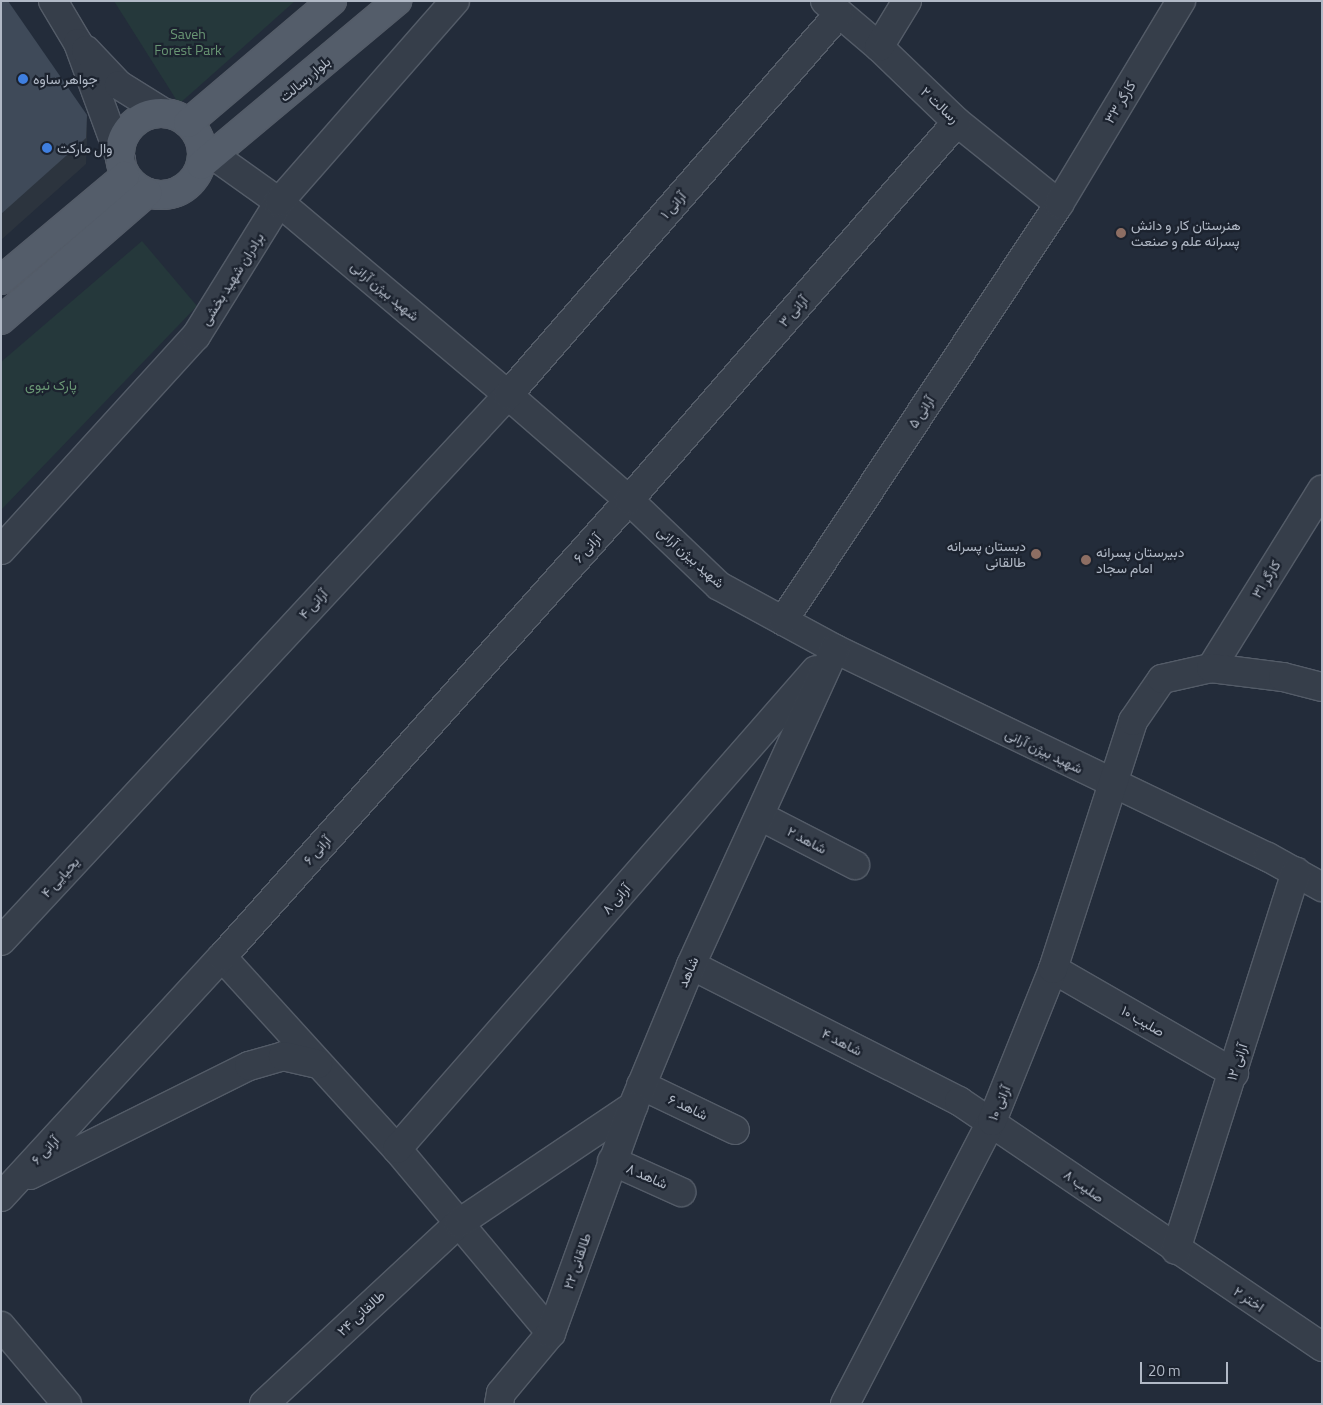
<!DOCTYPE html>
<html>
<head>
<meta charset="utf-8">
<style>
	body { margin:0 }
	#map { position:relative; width:1323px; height:1405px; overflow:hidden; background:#232c3a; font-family:"Titillium Web",Vazirmatn,sans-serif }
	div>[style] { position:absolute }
	.green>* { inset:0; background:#25383b }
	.roads { filter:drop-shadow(1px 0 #545c68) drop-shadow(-1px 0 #545c68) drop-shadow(0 1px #545c68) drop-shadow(0 -1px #545c68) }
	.minor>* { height:28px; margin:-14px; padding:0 14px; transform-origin:14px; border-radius:14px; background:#363e4a }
	.major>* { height:28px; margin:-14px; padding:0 14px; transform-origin:14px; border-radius:14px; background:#545d6a }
	.major>.ring { margin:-14px; padding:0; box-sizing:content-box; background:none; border:28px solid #545d6a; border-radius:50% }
	.shaded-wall>* { inset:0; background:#2c343e }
	.building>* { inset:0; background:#3f4a59 }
	.dots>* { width:14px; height:14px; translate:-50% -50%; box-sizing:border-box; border:2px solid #1c232f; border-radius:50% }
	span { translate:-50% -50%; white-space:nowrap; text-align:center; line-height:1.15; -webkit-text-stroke:4.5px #1c232f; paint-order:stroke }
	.park-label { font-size:14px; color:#699674 }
	.poi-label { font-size:14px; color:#b1b9c6 }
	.left { translate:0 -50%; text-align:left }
	.right { translate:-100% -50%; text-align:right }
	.street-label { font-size:14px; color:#b1b9c6 }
	.frame { position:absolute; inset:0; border:2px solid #b1b9c6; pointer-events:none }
	.scale { position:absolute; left:1140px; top:1362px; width:88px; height:22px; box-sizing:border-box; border:2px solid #b1b9c6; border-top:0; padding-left:6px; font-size:15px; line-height:18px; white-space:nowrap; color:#b1b9c6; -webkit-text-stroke:4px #1c232f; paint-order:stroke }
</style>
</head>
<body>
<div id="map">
	<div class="green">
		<i style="clip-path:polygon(114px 1px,295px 1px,179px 104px)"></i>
		<i style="clip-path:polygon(142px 241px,197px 306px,1px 510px,1px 362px)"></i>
	</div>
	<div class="roads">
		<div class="minor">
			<i style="left:53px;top:1px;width:49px;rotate:59.2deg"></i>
			<i style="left:78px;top:43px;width:125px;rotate:69.8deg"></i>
			<i style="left:825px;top:1px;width:71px;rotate:40.4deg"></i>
			<i style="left:879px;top:47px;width:108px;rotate:43.9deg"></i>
			<i style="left:957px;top:122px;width:131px;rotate:38.8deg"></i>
			<i style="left:879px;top:47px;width:54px;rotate:-58.7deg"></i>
			<i style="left:86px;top:50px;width:48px;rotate:46.7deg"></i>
			<i style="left:119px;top:85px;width:53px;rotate:31.9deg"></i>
			<i style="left:213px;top:155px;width:81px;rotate:35.5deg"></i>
			<i style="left:279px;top:202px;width:299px;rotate:40.1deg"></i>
			<i style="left:508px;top:395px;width:160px;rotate:41deg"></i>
			<i style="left:629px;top:500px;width:124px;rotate:43.7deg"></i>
			<i style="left:719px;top:586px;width:132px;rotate:28.5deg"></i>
			<i style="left:835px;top:649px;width:480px;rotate:25.7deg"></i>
			<i style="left:1268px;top:857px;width:62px;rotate:29.1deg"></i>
			<i style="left:1px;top:550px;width:290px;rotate:-47.7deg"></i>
			<i style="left:196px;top:336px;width:158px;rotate:-58.2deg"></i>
			<i style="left:279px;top:202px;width:267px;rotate:-48.8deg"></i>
			<i style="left:783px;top:621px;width:500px;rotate:-56.5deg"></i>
			<i style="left:1059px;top:204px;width:237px;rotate:-59deg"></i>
			<i style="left:1211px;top:668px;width:210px;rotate:-58.1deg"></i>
			<i style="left:760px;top:816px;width:107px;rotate:27.3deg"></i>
			<i style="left:1px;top:941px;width:745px;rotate:-47.12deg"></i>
			<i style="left:508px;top:395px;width:503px;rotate:-49.03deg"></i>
			<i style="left:222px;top:957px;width:260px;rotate:47.7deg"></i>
			<i style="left:397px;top:1149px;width:240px;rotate:50.1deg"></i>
			<i style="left:691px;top:965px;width:301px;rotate:26.9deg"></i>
			<i style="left:959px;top:1101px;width:439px;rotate:34.1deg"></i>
			<i style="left:1053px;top:969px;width:209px;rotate:29.9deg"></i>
			<i style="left:641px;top:1085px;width:104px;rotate:25.6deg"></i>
			<i style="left:397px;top:1149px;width:636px;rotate:-48.82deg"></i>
			<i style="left:612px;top:1161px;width:76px;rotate:24.2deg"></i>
			<i style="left:30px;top:1175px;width:245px;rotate:-26.5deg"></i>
			<i style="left:249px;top:1066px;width:35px;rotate:-16deg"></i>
			<i style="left:283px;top:1056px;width:36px;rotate:13deg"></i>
			<i style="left:1px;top:1197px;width:326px;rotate:-47.4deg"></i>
			<i style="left:222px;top:957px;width:612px;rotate:-48.31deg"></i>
			<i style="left:629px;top:500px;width:500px;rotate:-49.05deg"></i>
			<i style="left:1176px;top:1250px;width:397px;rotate:-72.4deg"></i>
			<i style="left:1px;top:1326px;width:102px;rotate:49.8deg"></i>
			<i style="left:264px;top:1404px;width:266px;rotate:-42.9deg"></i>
			<i style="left:459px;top:1223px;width:210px;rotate:-33.9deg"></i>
			<i style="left:633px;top:1106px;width:152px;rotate:-67.6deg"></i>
			<i style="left:691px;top:965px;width:347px;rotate:-65.5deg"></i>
			<i style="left:499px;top:1404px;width:11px;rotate:-80deg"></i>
			<i style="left:501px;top:1393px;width:78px;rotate:-50.2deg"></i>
			<i style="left:551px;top:1333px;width:241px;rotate:-70.1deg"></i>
			<i style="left:845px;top:1404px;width:319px;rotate:-62.6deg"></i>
			<i style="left:992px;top:1121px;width:164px;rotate:-68.1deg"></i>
			<i style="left:1053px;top:969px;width:261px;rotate:-72.1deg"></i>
			<i style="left:1133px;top:721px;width:51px;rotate:-55.4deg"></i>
			<i style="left:1162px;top:679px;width:50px;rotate:-12.7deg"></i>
			<i style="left:1211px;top:668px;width:73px;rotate:7.1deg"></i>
			<i style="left:1283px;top:677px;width:40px;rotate:14.4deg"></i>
		</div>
		<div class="major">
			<i class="ring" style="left:120px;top:113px;width:54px;height:54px"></i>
			<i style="left:188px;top:123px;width:189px;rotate:-40.3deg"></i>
			<i style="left:201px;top:165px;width:256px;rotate:-39.9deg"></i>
			<i style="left:1px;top:280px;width:162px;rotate:-40deg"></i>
			<i style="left:1px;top:320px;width:194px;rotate:-41deg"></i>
		</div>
	</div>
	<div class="shaded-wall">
		<i style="clip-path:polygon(87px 115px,87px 141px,86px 164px,1px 240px,1px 214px)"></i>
	</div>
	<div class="building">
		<i style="clip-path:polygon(1px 1px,8px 1px,87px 115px,86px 138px,1px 214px)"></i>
	</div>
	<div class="dots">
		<i style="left:23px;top:79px;background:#3f7fe0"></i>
		<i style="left:47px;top:148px;background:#3f7fe0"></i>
		<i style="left:1121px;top:233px;background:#8d6e63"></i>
		<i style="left:1036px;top:554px;background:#8d6e63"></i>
		<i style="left:1086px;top:560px;background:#8d6e63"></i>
	</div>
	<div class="park-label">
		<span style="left:188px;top:42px">Saveh<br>Forest Park</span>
		<span style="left:51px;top:385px">پارک نبوی</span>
	</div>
	<div class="poi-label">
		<span class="left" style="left:33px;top:79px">جواهر ساوه</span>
		<span class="left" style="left:57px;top:148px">وال مارکت</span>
		<span class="left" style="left:1131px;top:233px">هنرستان کار و دانش<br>پسرانه علم و صنعت</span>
		<span class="right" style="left:1026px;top:554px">دبستان پسرانه<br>طالقانی</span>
		<span class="left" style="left:1096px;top:560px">دبیرستان پسرانه<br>امام سجاد</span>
	</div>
	<div class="street-label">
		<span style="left:305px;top:79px;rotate:-40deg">بلوار رسالت</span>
		<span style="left:1120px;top:102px;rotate:-59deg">کارگر ۳۳</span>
		<span style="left:940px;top:105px;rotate:43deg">رسالت ۲</span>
		<span style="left:673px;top:205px;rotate:-49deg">آرانی ۱</span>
		<span style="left:232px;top:279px;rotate:-58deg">برادران شهید بخشی</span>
		<span style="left:385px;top:291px;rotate:40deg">شهید بیژن آرانی</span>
		<span style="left:793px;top:311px;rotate:-49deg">آرانی ۳</span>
		<span style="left:921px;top:412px;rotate:-57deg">آرانی ۵</span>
		<span style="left:587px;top:548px;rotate:-48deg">آرانی ۶</span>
		<span style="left:691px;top:557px;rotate:42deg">شهید بیژن آرانی</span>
		<span style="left:1266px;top:579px;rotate:-58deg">کارگر ۳۱</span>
		<span style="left:313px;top:604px;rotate:-47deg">آرانی ۴</span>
		<span style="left:1044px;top:751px;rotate:26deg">شهید بیژن آرانی</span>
		<span style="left:807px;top:840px;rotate:28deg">شاهد ۲</span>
		<span style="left:317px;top:850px;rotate:-48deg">آرانی ۶</span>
		<span style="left:60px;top:877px;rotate:-48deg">یحیایی ۴</span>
		<span style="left:616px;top:899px;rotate:-49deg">آرانی ۸</span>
		<span style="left:688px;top:972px;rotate:-67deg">شاهد</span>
		<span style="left:1143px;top:1021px;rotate:30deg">صلیب ۱۰</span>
		<span style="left:842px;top:1042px;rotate:27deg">شاهد ۴</span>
		<span style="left:1237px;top:1062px;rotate:-72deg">آرانی ۱۲</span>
		<span style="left:999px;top:1103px;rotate:-67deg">آرانی ۱۰</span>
		<span style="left:688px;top:1107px;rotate:25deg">شاهد ۶</span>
		<span style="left:45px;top:1150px;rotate:-47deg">آرانی ۶</span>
		<span style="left:647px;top:1176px;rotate:24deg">شاهد ۸</span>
		<span style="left:1084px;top:1186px;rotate:35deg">صلیب ۸</span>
		<span style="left:577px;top:1261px;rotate:-71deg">طالقانی ۲۲</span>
		<span style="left:1249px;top:1299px;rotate:34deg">اختر ۲</span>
		<span style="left:361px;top:1313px;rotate:-43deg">طالقانی ۲۴</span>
	</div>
	<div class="frame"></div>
	<div class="scale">20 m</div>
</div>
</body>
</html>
